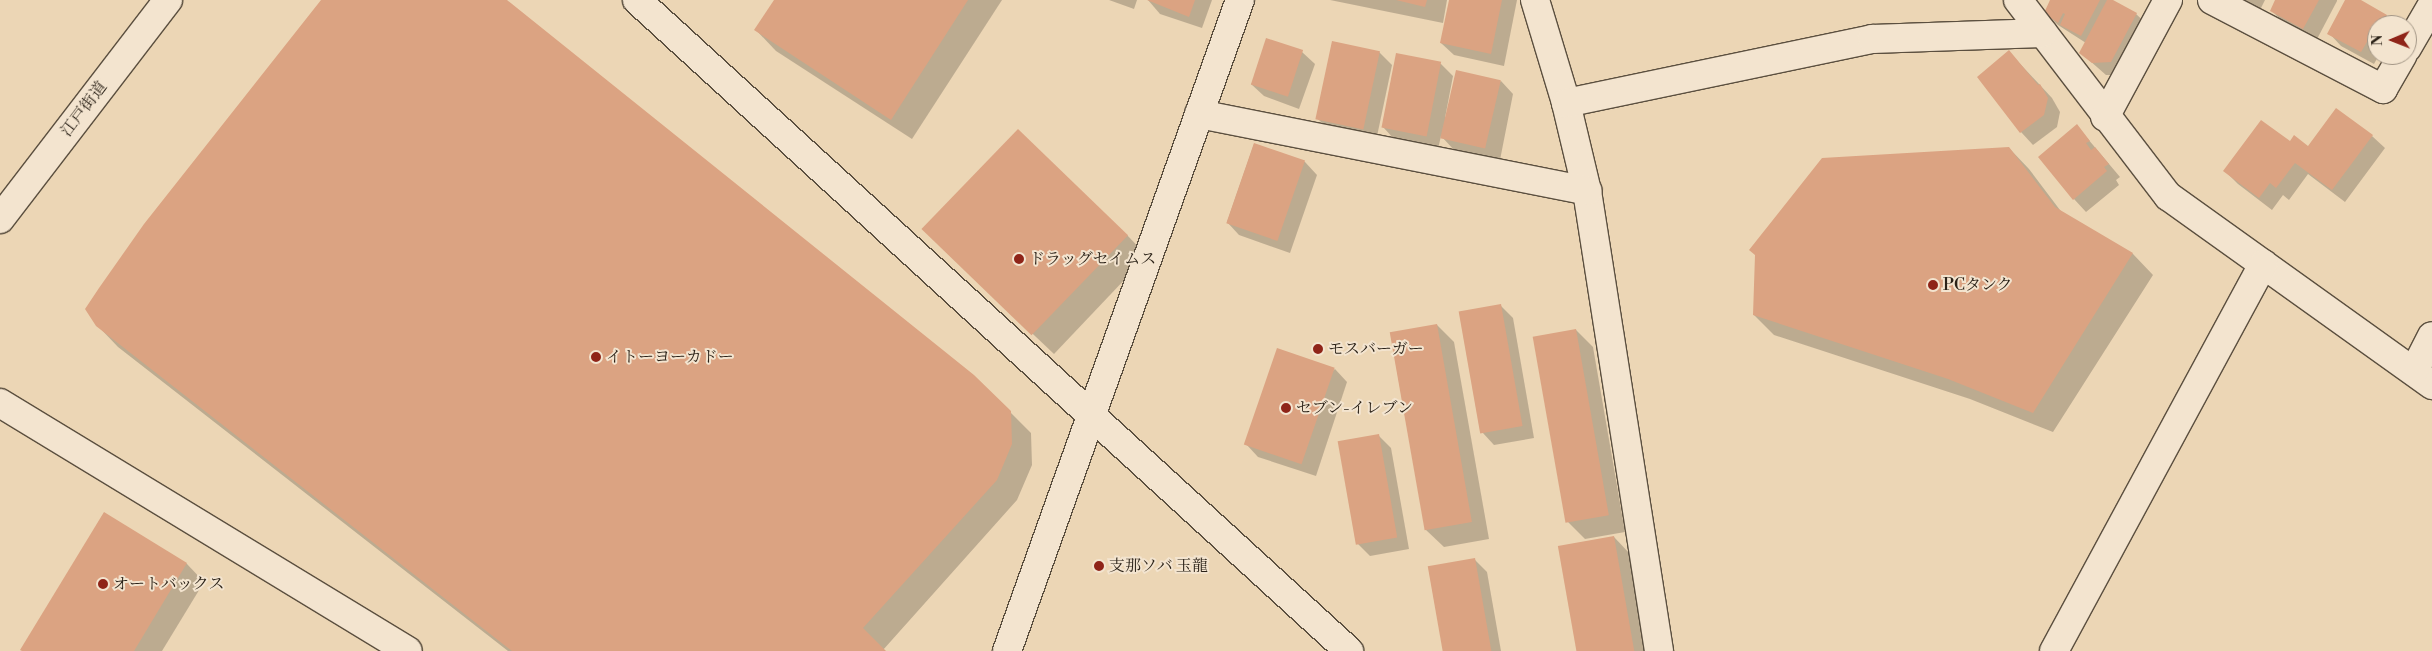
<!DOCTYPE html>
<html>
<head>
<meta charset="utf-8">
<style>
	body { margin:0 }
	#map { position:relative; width:2432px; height:651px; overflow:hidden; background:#ecd6b5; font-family:"Libre Bodoni","Noto Serif JP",serif }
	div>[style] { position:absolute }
	.shadow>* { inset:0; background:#0003 }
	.building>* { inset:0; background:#dba382; transform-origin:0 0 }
	.roads { filter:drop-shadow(1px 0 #5b4f3f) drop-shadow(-1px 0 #5b4f3f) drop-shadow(0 1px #5b4f3f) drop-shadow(0 -1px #5b4f3f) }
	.minor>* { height:28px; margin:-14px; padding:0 14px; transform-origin:14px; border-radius:14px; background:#f3e4cf }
	.dots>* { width:14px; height:14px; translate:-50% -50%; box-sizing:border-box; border:2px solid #f3e4cf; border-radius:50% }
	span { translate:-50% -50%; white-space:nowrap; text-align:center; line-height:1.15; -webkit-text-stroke:4px #f3e4cf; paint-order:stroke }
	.street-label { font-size:16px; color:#2b2218 }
	.poi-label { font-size:16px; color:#2b2218 }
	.left { translate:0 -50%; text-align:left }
	.north { position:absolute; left:2367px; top:15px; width:50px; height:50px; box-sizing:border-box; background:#f3e4cf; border:1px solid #a39686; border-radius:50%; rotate:269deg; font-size:14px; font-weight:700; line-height:20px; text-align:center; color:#2b2218 }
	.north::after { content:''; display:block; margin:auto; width:18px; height:22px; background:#8f2418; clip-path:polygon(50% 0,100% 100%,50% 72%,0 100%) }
</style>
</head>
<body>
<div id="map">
	<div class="shadow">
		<i style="clip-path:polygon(322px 0,505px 0,1010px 412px,1031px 433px,1032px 465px,1017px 500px,883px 650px,884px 651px,508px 651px,118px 347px,97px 325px)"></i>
		<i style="clip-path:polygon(775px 0,1002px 0,912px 139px,776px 51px,756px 30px)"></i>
		<i style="clip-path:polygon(1109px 0,1137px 0,1134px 9px)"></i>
		<i style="clip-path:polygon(1148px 0,1212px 0,1202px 28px,1160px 14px)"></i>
		<i style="clip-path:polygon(1330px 0,1447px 0,1443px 23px)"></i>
		<i style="clip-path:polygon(1450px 0,1517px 0,1504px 66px,1454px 55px,1441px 43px)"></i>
		<i style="clip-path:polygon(2052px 0,2111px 0,2136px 14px,2149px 26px,2124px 75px,2106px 75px,2081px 53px,2086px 43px,2058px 25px,2045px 12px)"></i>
		<i style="clip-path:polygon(2241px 0,2265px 0,2260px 10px)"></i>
		<i style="clip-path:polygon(2277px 0,2337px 0,2337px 1px,2316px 41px,2284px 23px,2271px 10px)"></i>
		<i style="clip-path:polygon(2347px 0,2358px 0,2387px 16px,2396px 25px,2377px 25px,2377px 55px,2379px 55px,2374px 64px,2341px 46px,2329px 33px)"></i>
		<i style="clip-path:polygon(1302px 52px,1315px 64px,1299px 109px,1264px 96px,1251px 84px)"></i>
		<i style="clip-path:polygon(1379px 52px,1392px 65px,1376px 141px,1330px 131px,1317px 118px)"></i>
		<i style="clip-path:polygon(2009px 52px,2052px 98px,2060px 112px,2057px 127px,2033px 145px,2021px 132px)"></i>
		<i style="clip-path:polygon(1397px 54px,1441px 64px,1453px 76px,1445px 118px,1447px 119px,1501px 81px,1513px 94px,1500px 160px,1455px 151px,1441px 136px,1438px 149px,1395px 140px,1383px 127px)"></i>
		<i style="clip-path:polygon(2077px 126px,2120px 177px,2116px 180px,2119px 185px,2086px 212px,2074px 199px)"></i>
		<i style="clip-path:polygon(2372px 136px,2385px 148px,2345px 202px,2308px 174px,2289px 200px,2283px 195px,2272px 210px,2238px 184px,2225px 171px,2290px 143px,2308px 148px)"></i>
		<i style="clip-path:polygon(1254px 144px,1305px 162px,1317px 175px,1290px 253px,1239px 235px,1227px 222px)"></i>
		<i style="clip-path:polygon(2009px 148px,2029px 169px,2063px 214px,2133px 254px,2153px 275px,2053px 432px,1970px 399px,1774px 335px,1754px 315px)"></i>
		<i style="clip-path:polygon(1127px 235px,1147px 256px,1054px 354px,944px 250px)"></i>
		<i style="clip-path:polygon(1500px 305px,1513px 318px,1534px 438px,1494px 445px,1482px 432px)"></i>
		<i style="clip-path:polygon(1437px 325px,1454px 342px,1489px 539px,1444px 547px,1426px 530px)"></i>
		<i style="clip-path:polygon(1576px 330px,1593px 347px,1625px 532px,1585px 539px,1567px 521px)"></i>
		<i style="clip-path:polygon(1335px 369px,1347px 382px,1316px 476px,1258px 457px,1246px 444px)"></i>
		<i style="clip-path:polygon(1379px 436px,1391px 448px,1409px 549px,1370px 556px,1357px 543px)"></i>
		<i style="clip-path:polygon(104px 513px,187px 564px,204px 582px,162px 651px,23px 651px)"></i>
		<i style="clip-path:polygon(1614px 537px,1631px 555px,1648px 651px,1578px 651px)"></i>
		<i style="clip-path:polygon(1475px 560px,1487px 572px,1501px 651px,1444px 651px)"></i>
	</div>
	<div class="building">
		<i style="clip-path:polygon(321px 0,507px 0,974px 375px,1011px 411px,1012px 444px,997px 480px,863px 628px,886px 651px,512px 651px,96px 326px,85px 309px,99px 288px,144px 224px)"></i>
		<i style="clip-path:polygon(774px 0,968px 0,891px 120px,754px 30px)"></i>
		<i style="clip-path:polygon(1147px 0,1195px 0,1189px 17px)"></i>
		<i style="clip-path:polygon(1396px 0,1427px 0,1425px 7px)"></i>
		<i style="clip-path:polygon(1449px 0,1502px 0,1491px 54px,1440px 43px)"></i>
		<i style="clip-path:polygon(2050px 0,2100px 0,2081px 36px,2060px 25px,2065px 14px,2063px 13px,2058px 23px,2044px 13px)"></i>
		<i style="clip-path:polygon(2107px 0,2113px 0,2137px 13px,2111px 62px,2092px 63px,2079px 53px)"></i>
		<i style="clip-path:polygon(2275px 0,2319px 0,2303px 29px,2270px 11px)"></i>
		<i style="clip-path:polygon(2345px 0,2361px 0,2387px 15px,2382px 25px,2377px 25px,2377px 34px,2372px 43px,2368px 40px,2361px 52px,2327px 34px)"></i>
		<i style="left:1266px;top:38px;width:39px;height:49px;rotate:18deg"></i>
		<i style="left:1332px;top:41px;width:49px;height:80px;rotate:12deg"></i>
		<i style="clip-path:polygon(2009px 50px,2038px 85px,2040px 84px,2048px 98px,2044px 115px,2020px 133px,1977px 77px)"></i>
		<i style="left:1396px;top:53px;width:46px;height:76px;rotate:11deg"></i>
		<i style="left:1456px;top:70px;width:46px;height:70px;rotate:13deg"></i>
		<i style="clip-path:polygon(2336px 108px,2373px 135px,2332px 190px,2295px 163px,2276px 188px,2270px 183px,2259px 198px,2223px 171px,2261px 120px,2290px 141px,2294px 135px,2308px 146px)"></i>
		<i style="clip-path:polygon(2077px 124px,2090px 141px,2086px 143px,2091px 150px,2095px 147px,2109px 164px,2104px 167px,2107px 171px,2073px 200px,2038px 157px)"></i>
		<i style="left:1018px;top:129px;width:153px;height:139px;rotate:44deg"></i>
		<i style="left:1254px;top:143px;width:54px;height:85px;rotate:19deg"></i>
		<i style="clip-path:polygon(2009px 147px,2055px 207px,2133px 253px,2033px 413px,1948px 379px,1753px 315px,1755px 255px,1749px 250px,1822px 158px)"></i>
		<i style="left:1501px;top:304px;width:124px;height:43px;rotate:80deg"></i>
		<i style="left:1437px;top:324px;width:201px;height:48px;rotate:80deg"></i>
		<i style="left:1576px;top:329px;width:189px;height:44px;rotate:80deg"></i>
		<i style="left:1277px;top:348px;width:61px;height:102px;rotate:19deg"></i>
		<i style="left:1379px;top:434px;width:105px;height:42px;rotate:80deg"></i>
		<i style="clip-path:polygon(104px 512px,187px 563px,134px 651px,22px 651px,20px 650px)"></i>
		<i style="left:1614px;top:536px;width:117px;height:57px;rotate:80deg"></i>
		<i style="left:1475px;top:558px;width:95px;height:48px;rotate:80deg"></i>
	</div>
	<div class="roads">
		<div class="minor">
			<i style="left:637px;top:0;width:965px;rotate:42.44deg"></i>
			<i style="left:1535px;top:0;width:108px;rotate:73.2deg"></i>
			<i style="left:1566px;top:103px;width:90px;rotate:76.6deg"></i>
			<i style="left:1587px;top:191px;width:466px;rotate:81.1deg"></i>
			<i style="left:2018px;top:0;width:247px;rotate:52.6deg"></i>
			<i style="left:2168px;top:196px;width:325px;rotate:35.6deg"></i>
			<i style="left:2212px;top:0;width:193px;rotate:27.5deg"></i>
			<i style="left:2383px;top:89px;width:39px;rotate:-60deg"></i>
			<i style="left:2407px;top:48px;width:50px;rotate:-59.8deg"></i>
			<i style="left:1566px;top:103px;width:313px;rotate:-11.8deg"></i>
			<i style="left:1872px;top:39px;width:171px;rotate:-2deg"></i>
			<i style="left:1199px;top:114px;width:396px;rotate:11.2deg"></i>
			<i style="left:2105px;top:117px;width:133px;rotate:-61.7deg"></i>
			<i style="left:0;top:219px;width:276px;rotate:-52.5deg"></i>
			<i style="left:2414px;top:371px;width:39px;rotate:-63deg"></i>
			<i style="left:0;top:403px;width:477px;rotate:31.3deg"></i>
			<i style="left:1007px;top:651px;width:691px;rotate:-70.31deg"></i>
			<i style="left:2054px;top:651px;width:440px;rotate:-61.6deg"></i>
		</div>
	</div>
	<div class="dots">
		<i style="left:1019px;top:259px;background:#8f2418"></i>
		<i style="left:1933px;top:285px;background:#8f2418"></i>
		<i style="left:1318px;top:349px;background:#8f2418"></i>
		<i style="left:596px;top:357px;background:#8f2418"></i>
		<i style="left:1286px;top:408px;background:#8f2418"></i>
		<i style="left:1099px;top:566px;background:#8f2418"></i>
		<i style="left:103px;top:584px;background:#8f2418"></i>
	</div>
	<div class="street-label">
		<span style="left:84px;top:109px;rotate:-53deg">江戸街道</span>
	</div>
	<div class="poi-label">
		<span class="left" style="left:1029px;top:259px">ドラッグセイムス</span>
		<span class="left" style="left:1943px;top:285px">PCタンク</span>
		<span class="left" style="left:1328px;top:349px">モスバーガー</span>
		<span class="left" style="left:606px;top:357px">イトーヨーカドー</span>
		<span class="left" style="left:1296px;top:408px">セブン-イレブン</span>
		<span class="left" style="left:1109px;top:566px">支那ソバ 玉龍</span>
		<span class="left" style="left:113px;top:584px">オートバックス</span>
	</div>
	<div class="north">N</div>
</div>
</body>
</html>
